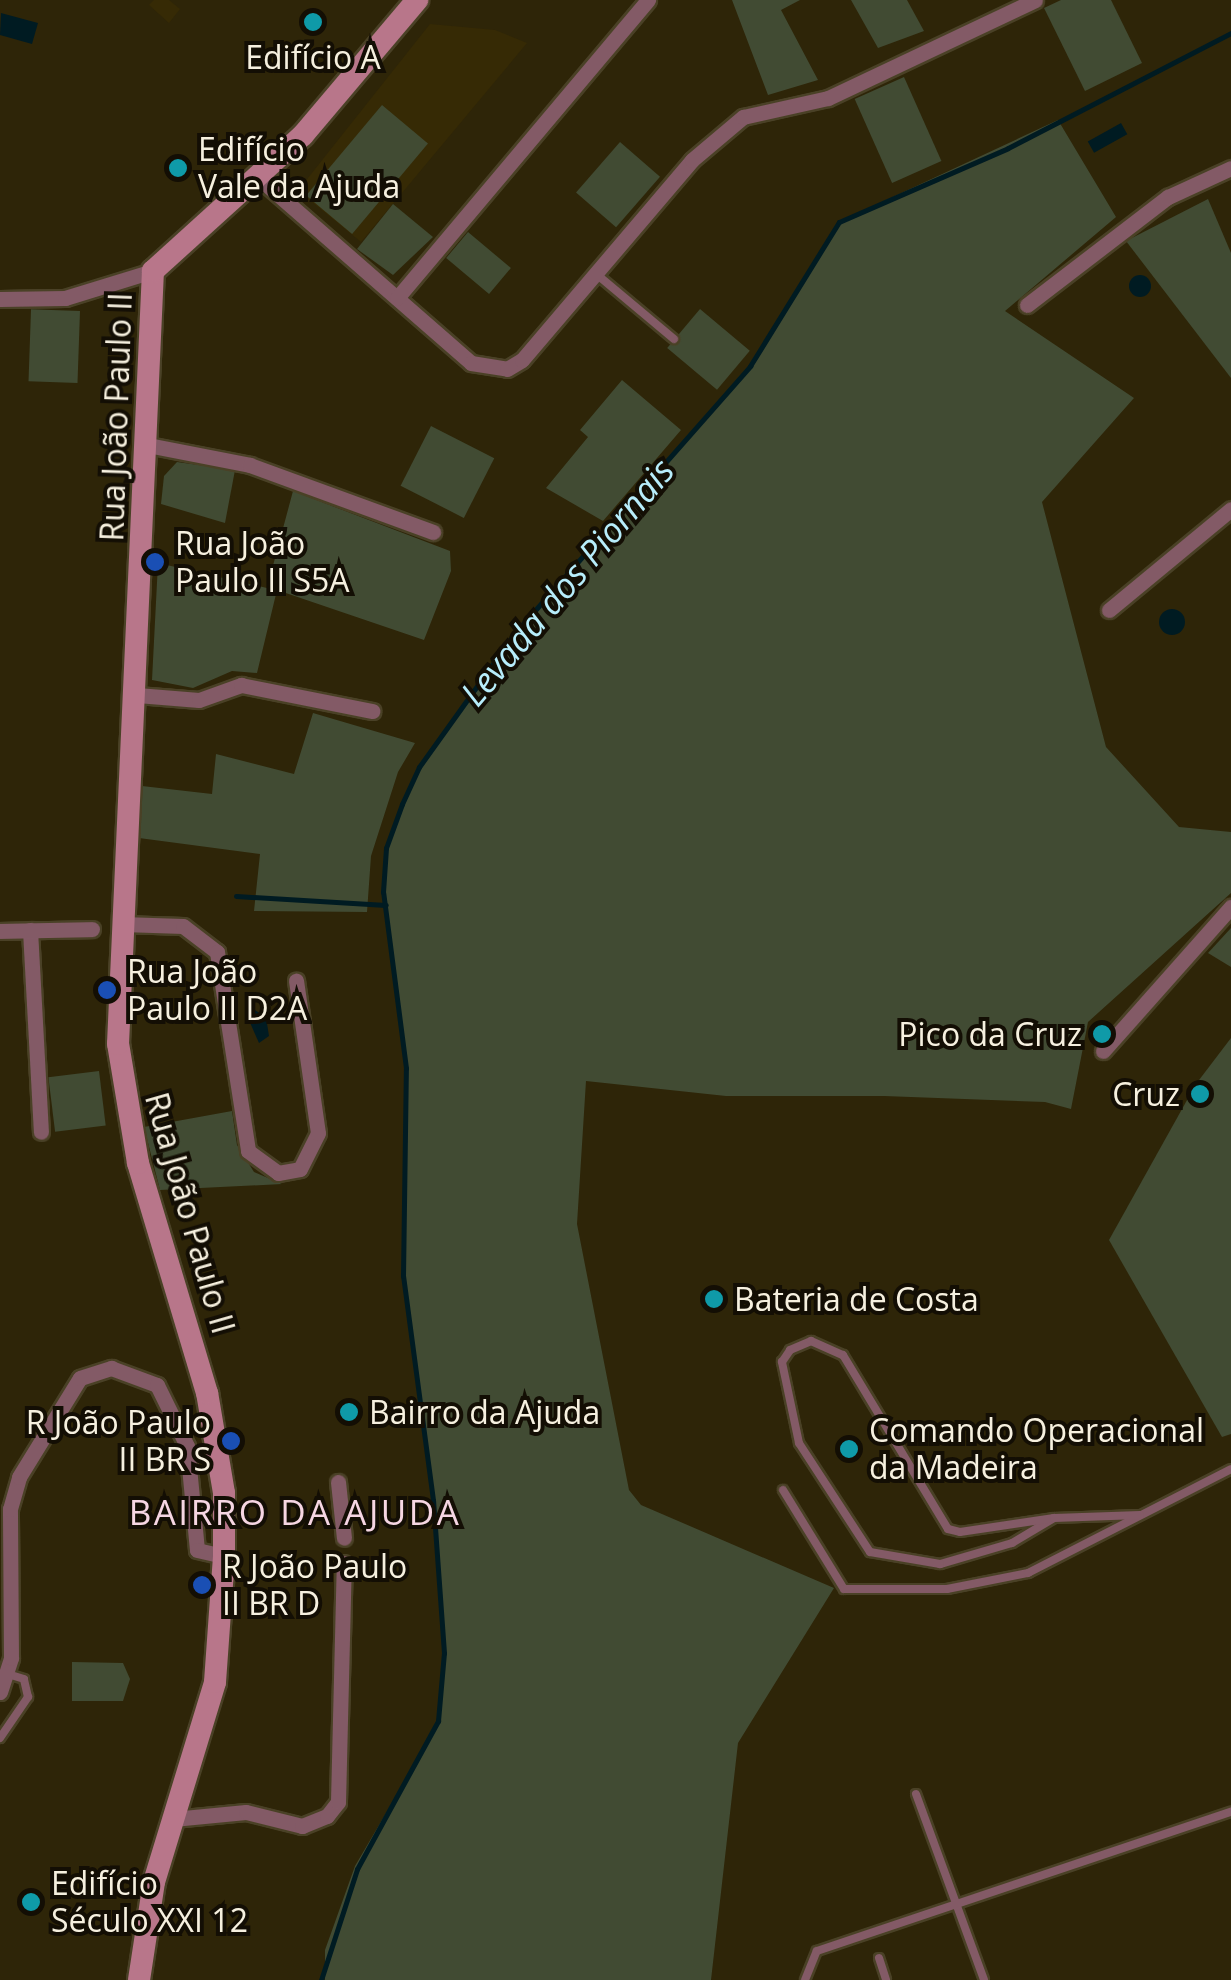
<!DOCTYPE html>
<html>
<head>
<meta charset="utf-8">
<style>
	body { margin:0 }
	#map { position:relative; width:1231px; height:1980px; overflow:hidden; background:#2e2508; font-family:"Open Sans",sans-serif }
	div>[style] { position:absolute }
	.built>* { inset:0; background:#362a05 }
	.green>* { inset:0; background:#414b33; transform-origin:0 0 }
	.water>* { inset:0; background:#001b22; transform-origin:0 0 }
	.round { border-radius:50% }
	.stream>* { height:5px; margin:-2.5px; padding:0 2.5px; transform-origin:2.5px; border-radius:2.5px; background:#001b22 }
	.roads { filter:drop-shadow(2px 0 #4a4126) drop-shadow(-2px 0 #4a4126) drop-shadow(0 2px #4a4126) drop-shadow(0 -2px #4a4126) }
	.lane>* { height:8px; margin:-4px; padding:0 4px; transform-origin:4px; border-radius:4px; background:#835a66 }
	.street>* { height:15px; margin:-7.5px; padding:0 7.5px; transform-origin:7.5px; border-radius:7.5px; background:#835a66 }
	.secondary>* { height:22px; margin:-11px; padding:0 11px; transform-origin:11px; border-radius:11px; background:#b8768a }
	.dots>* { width:28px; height:28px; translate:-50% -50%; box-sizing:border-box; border:5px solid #130e04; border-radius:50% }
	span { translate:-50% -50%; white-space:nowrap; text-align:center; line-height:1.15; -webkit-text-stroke:8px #130e04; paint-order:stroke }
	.poi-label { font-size:32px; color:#f6f0df }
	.left { translate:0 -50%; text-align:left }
	.right { translate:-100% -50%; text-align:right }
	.street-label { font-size:32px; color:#f6f0df }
	.water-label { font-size:35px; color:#b7edfb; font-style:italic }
	.neighbourhood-label { font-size:35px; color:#f6d6e3; letter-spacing:2.5px }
</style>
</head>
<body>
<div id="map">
	<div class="built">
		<i style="clip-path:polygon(154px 0,169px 0,180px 9px,169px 23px,149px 5px)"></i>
		<i style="clip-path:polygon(430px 24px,495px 30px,527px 43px,361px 242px,306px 197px,304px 183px)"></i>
	</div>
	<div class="green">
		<i style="clip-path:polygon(732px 0,800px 0,781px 10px,818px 80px,768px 95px)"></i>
		<i style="clip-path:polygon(851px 0,907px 0,924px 31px,878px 48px)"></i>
		<i style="clip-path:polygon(1061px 0,1111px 0,1142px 63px,1085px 91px,1044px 8px)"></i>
		<i style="left:904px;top:77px;width:92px;height:54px;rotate:66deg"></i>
		<i style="left:382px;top:105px;width:60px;height:118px;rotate:40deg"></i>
		<i style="clip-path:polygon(1058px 120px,1116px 217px,1005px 311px,1134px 398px,1042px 502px,1106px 747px,1179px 827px,1231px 832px,1231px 893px,1088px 1022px,1071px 1109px,1045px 1102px,884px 1096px,726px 1096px,586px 1081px,577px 1224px,629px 1490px,641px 1505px,834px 1588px,738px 1743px,711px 1980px,325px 1980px,325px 1950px,355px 1866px,440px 1721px,445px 1656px,434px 1499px,404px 1276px,407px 1068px,384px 892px,388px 848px,403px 804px,421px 767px,516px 634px,751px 367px,839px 222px)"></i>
		<i style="left:620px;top:142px;width:53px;height:67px;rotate:41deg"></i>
		<i style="clip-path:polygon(1208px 199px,1231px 253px,1231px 378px,1126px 241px)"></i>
		<i style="clip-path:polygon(393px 204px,433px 237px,393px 275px,357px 249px)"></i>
		<i style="left:468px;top:232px;width:56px;height:34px;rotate:40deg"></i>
		<i style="left:700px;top:309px;width:65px;height:51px;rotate:40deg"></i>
		<i style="left:80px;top:311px;width:72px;height:49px;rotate:92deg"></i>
		<i style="clip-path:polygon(622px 380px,681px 430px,603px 521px,546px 488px,588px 437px,580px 430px)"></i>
		<i style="left:431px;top:426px;width:71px;height:67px;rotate:27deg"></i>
		<i style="clip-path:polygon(177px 462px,235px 470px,225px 523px,161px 504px,164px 476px)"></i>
		<i style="clip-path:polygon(293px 491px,450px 551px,451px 571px,424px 640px,277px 590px,257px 673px,232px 671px,193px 688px,152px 680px,158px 563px,267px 588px)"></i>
		<i style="clip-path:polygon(313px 713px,415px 743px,398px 772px,371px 856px,367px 912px,254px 911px,260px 854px,139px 838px,142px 786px,212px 794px,216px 754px,294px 774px)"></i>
		<i style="clip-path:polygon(1231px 928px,1231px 967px,1208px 953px)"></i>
		<i style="clip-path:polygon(1231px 1038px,1231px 1434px,1222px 1437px,1109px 1240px,1196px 1084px)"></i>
		<i style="left:99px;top:1071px;width:55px;height:51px;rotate:83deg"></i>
		<i style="clip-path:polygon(232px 1111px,237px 1145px,254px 1172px,282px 1184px,160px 1190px,144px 1127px)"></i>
		<i style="clip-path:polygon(72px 1662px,123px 1663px,130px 1679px,123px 1701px,72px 1701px)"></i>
	</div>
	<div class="water">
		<i style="clip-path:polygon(1px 13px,38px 23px,32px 44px,0 35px)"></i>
		<i style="left:1121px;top:123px;width:13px;height:38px;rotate:61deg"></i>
		<i class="round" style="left:1129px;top:275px;width:22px;height:22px"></i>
		<i class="round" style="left:1159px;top:609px;width:26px;height:26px"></i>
		<i style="clip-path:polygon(253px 1009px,266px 1017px,269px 1036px,259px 1043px,248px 1018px)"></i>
	</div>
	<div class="stream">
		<i style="left:236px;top:896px;width:150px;rotate:3.4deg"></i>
		<i style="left:321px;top:1980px;width:117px;rotate:-72deg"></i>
		<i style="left:357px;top:1869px;width:169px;rotate:-61.3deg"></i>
		<i style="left:438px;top:1721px;width:68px;rotate:-85deg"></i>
		<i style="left:444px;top:1653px;width:153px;rotate:-94.1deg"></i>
		<i style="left:433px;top:1500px;width:226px;rotate:-97.6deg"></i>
		<i style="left:403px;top:1276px;width:208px;rotate:-89.2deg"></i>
		<i style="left:406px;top:1068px;width:177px;rotate:-97.4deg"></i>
		<i style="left:383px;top:892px;width:44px;rotate:-86.1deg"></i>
		<i style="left:386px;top:848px;width:47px;rotate:-70deg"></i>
		<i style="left:402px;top:804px;width:41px;rotate:-65.3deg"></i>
		<i style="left:419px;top:767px;width:165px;rotate:-54.4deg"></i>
		<i style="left:515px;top:633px;width:356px;rotate:-48.6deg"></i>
		<i style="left:750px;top:366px;width:169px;rotate:-58.3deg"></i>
		<i style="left:839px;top:222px;width:184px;rotate:-23.6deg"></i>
		<i style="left:1008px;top:148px;width:251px;rotate:-27.3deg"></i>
	</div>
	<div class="roads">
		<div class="lane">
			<i style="left:595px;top:273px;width:103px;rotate:39.9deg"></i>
			<i style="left:783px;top:1490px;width:116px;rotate:58.4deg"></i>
			<i style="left:844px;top:1589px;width:103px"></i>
			<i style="left:947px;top:1589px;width:83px;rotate:-11.2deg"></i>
			<i style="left:1028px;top:1573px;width:228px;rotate:-27.1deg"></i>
			<i style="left:1054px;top:1518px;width:49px;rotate:149.2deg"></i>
			<i style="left:1012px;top:1543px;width:75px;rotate:163.7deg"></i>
			<i style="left:940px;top:1564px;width:71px;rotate:-170.3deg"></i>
			<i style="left:870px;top:1552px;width:130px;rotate:-123.1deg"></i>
			<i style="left:799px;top:1443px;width:83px;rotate:-101.9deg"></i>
			<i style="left:782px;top:1362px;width:14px;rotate:-56deg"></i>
			<i style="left:790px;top:1350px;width:23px;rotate:-23deg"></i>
			<i style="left:811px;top:1341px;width:35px;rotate:24deg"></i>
			<i style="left:843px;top:1355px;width:203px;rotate:58.9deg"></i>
			<i style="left:948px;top:1529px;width:12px;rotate:14deg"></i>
			<i style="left:960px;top:1532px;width:95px;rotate:-8.5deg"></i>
			<i style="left:1054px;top:1518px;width:86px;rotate:-2deg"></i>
			<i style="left:0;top:1738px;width:50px;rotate:-55.7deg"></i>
			<i style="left:28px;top:1697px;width:18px;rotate:-103deg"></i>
			<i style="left:24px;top:1679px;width:17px;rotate:-163deg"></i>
			<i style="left:916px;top:1794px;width:198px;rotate:69.9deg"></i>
			<i style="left:879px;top:1958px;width:23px;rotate:72deg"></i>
			<i style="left:805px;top:1980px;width:31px;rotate:-68deg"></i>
			<i style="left:817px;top:1951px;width:437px;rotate:-18.6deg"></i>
		</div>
		<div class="street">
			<i style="left:259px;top:178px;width:281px;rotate:41.1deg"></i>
			<i style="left:471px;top:363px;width:36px;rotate:9deg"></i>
			<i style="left:507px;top:369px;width:17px;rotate:-31deg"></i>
			<i style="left:522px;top:360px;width:262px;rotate:-49.6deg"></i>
			<i style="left:692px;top:160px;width:67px;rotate:-40.1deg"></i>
			<i style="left:743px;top:117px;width:87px;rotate:-12.6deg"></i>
			<i style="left:828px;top:98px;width:229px;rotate:-25.3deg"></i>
			<i style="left:397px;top:298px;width:390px;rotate:-49.9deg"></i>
			<i style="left:0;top:299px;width:65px;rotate:-0.9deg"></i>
			<i style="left:65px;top:298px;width:92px;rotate:-17.1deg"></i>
			<i style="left:1027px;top:305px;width:178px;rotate:-37.5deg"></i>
			<i style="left:1168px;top:197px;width:69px;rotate:-24.7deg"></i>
			<i style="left:148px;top:445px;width:104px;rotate:11.1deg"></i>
			<i style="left:250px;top:465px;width:195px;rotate:20.1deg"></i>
			<i style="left:1109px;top:610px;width:158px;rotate:-39.6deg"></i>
			<i style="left:137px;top:695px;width:62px;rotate:4.6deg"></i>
			<i style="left:199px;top:700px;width:45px;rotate:-19.7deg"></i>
			<i style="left:241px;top:685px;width:134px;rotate:11.2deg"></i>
			<i style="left:122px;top:924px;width:61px;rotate:1.9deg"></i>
			<i style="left:183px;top:926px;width:43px;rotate:37.4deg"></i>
			<i style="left:217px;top:952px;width:201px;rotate:81.1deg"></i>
			<i style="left:248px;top:1151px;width:37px;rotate:36deg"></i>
			<i style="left:278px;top:1173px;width:22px;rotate:-10deg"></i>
			<i style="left:300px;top:1169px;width:40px;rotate:-63.4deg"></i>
			<i style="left:318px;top:1133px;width:154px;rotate:-98.2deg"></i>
			<i style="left:30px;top:930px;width:202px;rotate:86.9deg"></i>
			<i style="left:0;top:931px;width:92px;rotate:-1.2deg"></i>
			<i style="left:1103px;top:1051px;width:193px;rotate:-48.4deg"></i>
			<i style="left:338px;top:1482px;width:56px;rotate:83.9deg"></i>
			<i style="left:0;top:1692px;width:36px;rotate:-72deg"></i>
			<i style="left:11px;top:1658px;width:149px;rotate:-90.4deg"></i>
			<i style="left:10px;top:1509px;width:33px;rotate:-74deg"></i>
			<i style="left:19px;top:1477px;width:116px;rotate:-58.4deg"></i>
			<i style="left:80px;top:1378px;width:33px;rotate:-18deg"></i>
			<i style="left:111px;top:1368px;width:49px;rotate:20.3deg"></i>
			<i style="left:157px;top:1385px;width:68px;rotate:63.8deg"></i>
			<i style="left:187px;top:1446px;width:104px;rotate:84.5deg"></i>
			<i style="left:197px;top:1550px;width:28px;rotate:13deg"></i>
			<i style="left:173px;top:1819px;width:73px;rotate:-5.5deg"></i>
			<i style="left:246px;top:1812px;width:58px;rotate:14deg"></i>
			<i style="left:302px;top:1826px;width:27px;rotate:-22deg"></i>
			<i style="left:327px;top:1816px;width:18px;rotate:-52deg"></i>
			<i style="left:338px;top:1802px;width:239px;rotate:-88.6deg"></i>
		</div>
		<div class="secondary">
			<i style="left:139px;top:1980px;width:99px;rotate:-81.3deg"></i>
			<i style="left:154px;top:1882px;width:209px;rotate:-73deg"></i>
			<i style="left:215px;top:1682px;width:126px;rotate:-85.9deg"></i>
			<i style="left:224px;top:1556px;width:63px;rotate:-90deg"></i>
			<i style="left:224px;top:1493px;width:101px;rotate:-99.6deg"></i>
			<i style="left:207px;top:1393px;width:240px;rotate:-106.7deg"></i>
			<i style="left:138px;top:1163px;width:121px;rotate:-99.5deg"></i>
			<i style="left:118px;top:1044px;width:774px;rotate:-87.41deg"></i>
			<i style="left:153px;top:271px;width:202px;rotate:-42.2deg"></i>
			<i style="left:303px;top:135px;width:177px;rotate:-49.8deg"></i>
		</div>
	</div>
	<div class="dots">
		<i style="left:313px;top:22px;background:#0f9aa8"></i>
		<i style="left:178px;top:168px;background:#0f9aa8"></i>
		<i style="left:155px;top:562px;background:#1a4fb4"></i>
		<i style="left:107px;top:990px;background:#1a4fb4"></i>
		<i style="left:1102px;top:1034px;background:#0f9aa8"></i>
		<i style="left:1200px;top:1094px;background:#0f9aa8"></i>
		<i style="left:714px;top:1299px;background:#0f9aa8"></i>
		<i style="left:349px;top:1412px;background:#0f9aa8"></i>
		<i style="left:231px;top:1441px;background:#1a4fb4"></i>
		<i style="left:849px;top:1449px;background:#0f9aa8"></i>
		<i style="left:202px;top:1585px;background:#1a4fb4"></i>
		<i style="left:31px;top:1902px;background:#0f9aa8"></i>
	</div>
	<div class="poi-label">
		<span style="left:313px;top:57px">Edifício A</span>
		<span class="left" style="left:198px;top:168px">Edifício<br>Vale da Ajuda</span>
		<span class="left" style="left:175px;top:562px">Rua João<br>Paulo II S5A</span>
		<span class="left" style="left:127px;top:990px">Rua João<br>Paulo II D2A</span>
		<span class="right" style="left:1082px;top:1034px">Pico da Cruz</span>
		<span class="right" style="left:1180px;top:1094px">Cruz</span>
		<span class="left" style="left:734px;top:1299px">Bateria de Costa</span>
		<span class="left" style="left:369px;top:1412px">Bairro da Ajuda</span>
		<span class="right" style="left:211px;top:1441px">R João Paulo<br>II BR S</span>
		<span class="left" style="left:869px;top:1449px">Comando Operacional<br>da Madeira</span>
		<span class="left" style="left:222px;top:1585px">R João Paulo<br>II BR D</span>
		<span class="left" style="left:51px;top:1902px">Edifício<br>Século XXI 12</span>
	</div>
	<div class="street-label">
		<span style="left:116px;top:417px;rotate:-88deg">Rua João Paulo II</span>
		<span style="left:190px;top:1213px;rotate:74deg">Rua João Paulo II</span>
	</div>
	<div class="water-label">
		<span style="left:567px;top:582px;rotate:-50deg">Levada dos Piornais</span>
	</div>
	<div class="neighbourhood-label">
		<span style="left:295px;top:1512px">BAIRRO DA AJUDA</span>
	</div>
</div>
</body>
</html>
